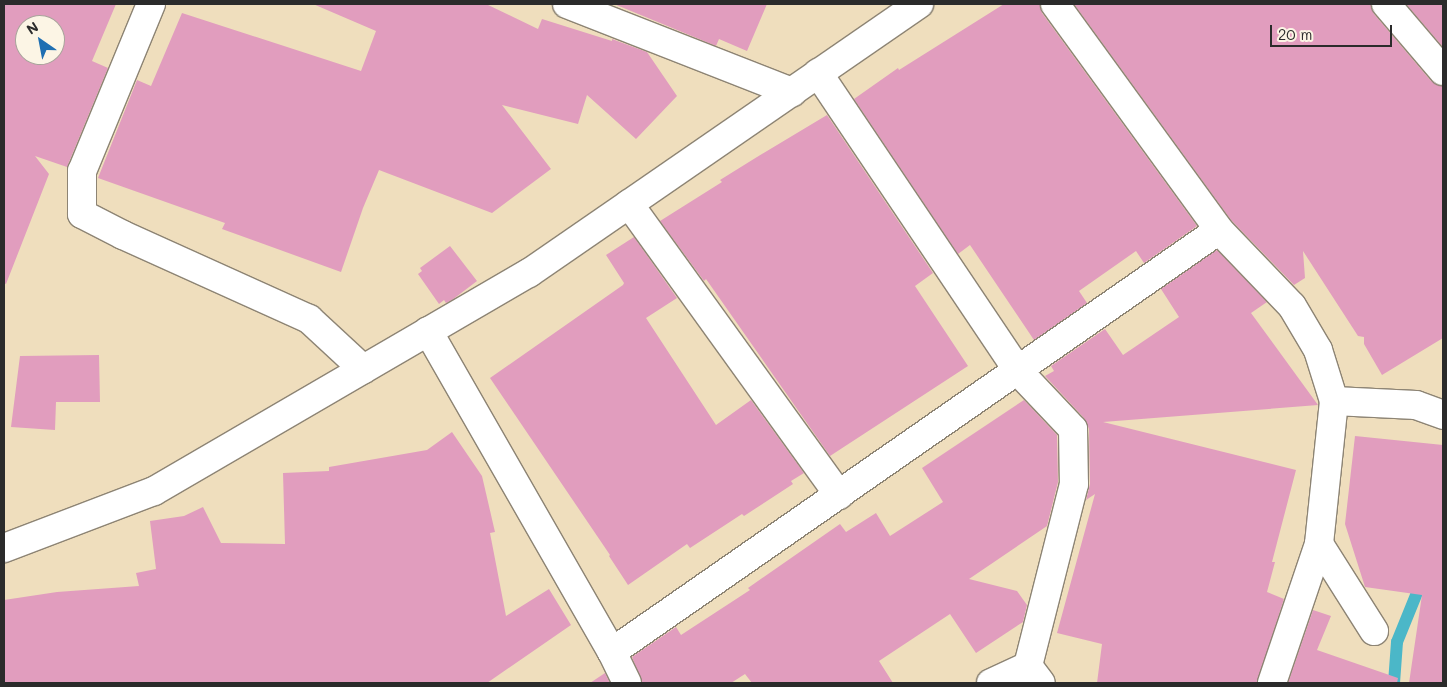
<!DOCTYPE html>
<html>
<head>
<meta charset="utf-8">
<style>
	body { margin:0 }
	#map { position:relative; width:1447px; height:687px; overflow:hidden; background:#efdebd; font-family:Mali,sans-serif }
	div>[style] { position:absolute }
	.stream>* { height:12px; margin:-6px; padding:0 6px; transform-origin:6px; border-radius:6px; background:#4bb7c8 }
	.building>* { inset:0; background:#e19dbe }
	.roads { filter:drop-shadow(1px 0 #8d8474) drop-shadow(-1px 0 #8d8474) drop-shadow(0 1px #8d8474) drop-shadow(0 -1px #8d8474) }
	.minor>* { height:28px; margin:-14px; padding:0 14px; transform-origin:14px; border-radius:14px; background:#fff }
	span { translate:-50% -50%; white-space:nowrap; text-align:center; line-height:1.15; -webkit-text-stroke:4px #fcf5e5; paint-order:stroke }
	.frame { position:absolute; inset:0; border:5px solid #2b2b2b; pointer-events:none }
	.north { position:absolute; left:15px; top:15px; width:50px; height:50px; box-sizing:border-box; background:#fcf5e5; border:1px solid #a8a49b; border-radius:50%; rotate:327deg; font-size:14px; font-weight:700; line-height:20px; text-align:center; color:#2b2b2b }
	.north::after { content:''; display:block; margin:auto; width:18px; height:22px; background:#1f6fb2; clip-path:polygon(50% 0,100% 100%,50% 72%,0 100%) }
	.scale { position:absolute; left:1270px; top:25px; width:122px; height:22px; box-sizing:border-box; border:2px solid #2b2b2b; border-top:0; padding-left:6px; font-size:15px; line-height:18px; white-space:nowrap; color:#2b2b2b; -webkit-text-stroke:4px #fcf5e5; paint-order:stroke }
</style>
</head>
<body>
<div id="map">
	<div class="stream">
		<i style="left:1394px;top:683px;width:41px;rotate:-85.8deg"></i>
		<i style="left:1397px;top:642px;width:69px;rotate:-67.9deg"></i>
	</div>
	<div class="building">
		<i style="clip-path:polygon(evenodd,4px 4px,116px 4px,92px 61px,108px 68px,67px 167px,35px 156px,49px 174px,6px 284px,4px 283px,4px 4px,25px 25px,55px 25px,55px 55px,25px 55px,25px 25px)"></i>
		<i style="clip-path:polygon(313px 4px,486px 4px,538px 29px,542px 19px,612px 41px,612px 39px,647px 52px,677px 96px,636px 139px,587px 95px,578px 124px,502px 105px,551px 169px,492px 213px,379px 170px,363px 208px,341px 272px,222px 229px,225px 223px,98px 178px,137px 80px,151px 86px,182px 13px,361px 71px,376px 31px)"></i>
		<i style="clip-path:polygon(614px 4px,767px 4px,747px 51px,719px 39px,716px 46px)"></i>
		<i style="clip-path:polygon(1004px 4px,1040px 4px,1042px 13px,1197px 226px,1144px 263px,1136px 251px,1079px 291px,1087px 303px,1034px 340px,970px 245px,958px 254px,854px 99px,898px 68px,899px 70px)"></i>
		<i style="clip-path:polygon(1074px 4px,1371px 4px,1374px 14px,1431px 81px,1443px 86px,1443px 338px,1382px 375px,1364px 344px,1364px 337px,1358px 336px,1303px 251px,1305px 278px,1294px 285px,1231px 220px)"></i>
		<i style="clip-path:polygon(1406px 4px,1443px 4px,1443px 47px)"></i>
		<i style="clip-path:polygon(827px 115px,933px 273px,915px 286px,968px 366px,830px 456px,706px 279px,704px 281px,660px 221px,722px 182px,720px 180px,757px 157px)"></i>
		<i style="clip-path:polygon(634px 237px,677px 298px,646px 318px,716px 425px,751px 400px,804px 473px,791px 481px,793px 484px,744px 516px,742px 514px,690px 548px,687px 544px,628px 585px,609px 556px,610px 555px,490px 378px,623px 285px,624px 283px,606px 255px)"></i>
		<i style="clip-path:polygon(450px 246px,477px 281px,452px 300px,446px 303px,444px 300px,439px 304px,418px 274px,422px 271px,420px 268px)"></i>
		<i style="clip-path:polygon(1217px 250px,1267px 302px,1251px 313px,1318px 405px,1103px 422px,1296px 470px,1272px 562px,1275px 562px,1267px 592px,1284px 599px,1257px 683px,1097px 683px,1102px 644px,1057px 633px,1095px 494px,1086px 500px,1090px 484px,1089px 429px,1084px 418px,1045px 376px,1054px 371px,1051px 366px,1105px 329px,1123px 355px,1179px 317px,1161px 289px)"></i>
		<i style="clip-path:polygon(99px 355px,100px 402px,56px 402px,55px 430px,11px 427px,20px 356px)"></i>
		<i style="clip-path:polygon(1024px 400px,1057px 435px,1058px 482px,1047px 526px,969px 579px,1017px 591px,1027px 605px,1023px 622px,976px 653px,950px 614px,879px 661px,893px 683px,752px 683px,745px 674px,731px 683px,642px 683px,632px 657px,676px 627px,681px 635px,750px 590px,748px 588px,840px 524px,846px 532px,876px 513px,890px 536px,943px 502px,922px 468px)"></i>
		<i style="clip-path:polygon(452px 432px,482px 476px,495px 532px,490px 533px,506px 616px,549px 589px,571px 625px,487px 683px,4px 683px,4px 600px,57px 592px,139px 586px,136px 573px,156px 569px,150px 521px,184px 516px,203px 507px,221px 543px,285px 544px,283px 473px,329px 471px,329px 467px,427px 450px)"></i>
		<i style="clip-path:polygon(1355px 436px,1443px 445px,1443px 683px,1409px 683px,1422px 595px,1365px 587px,1345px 524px)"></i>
		<i style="clip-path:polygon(1313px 610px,1331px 616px,1317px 650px,1398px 678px,1397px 683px,1288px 683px)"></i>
		<i style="clip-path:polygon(605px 673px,610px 683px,590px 683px)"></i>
	</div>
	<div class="roads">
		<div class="minor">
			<i style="left:151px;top:4px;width:181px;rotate:112.4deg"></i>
			<i style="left:82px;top:171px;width:43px;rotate:90deg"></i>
			<i style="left:82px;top:214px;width:46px;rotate:27.1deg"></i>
			<i style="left:123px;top:235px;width:204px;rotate:24.3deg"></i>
			<i style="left:309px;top:319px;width:74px;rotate:42.8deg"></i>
			<i style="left:567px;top:4px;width:242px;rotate:21.4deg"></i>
			<i style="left:1055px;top:4px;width:279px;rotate:54deg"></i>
			<i style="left:1219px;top:230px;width:105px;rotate:46.2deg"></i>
			<i style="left:1292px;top:306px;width:51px;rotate:59.4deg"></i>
			<i style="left:1318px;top:350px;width:53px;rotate:72.6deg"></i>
			<i style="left:1334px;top:401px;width:144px;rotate:96deg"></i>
			<i style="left:1319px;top:544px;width:147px;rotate:108.7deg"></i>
			<i style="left:1386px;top:4px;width:88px;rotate:49.6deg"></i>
			<i style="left:818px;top:73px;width:359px;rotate:56.1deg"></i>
			<i style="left:1018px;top:371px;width:80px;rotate:46.5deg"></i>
			<i style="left:1073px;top:429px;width:55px;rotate:89deg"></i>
			<i style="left:1074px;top:484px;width:188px;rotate:104.2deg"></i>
			<i style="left:1028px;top:666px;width:21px;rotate:53deg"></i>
			<i style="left:629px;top:204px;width:359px;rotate:54.2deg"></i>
			<i style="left:428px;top:331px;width:370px;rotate:60.2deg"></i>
			<i style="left:612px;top:652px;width:34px;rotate:64deg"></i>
			<i style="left:1334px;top:401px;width:82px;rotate:2.8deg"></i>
			<i style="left:1416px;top:405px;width:29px;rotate:20deg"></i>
			<i style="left:1319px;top:544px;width:103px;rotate:57.7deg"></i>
			<i style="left:4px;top:548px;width:160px;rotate:-20.8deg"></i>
			<i style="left:154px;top:491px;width:434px;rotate:-30.2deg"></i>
			<i style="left:529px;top:273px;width:474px;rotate:-34.6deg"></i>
			<i style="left:612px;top:652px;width:739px;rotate:-34.81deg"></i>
			<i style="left:991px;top:683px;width:41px;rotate:-24.7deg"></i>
		</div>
	</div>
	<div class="frame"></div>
	<div class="north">N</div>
	<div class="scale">20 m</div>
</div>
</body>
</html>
